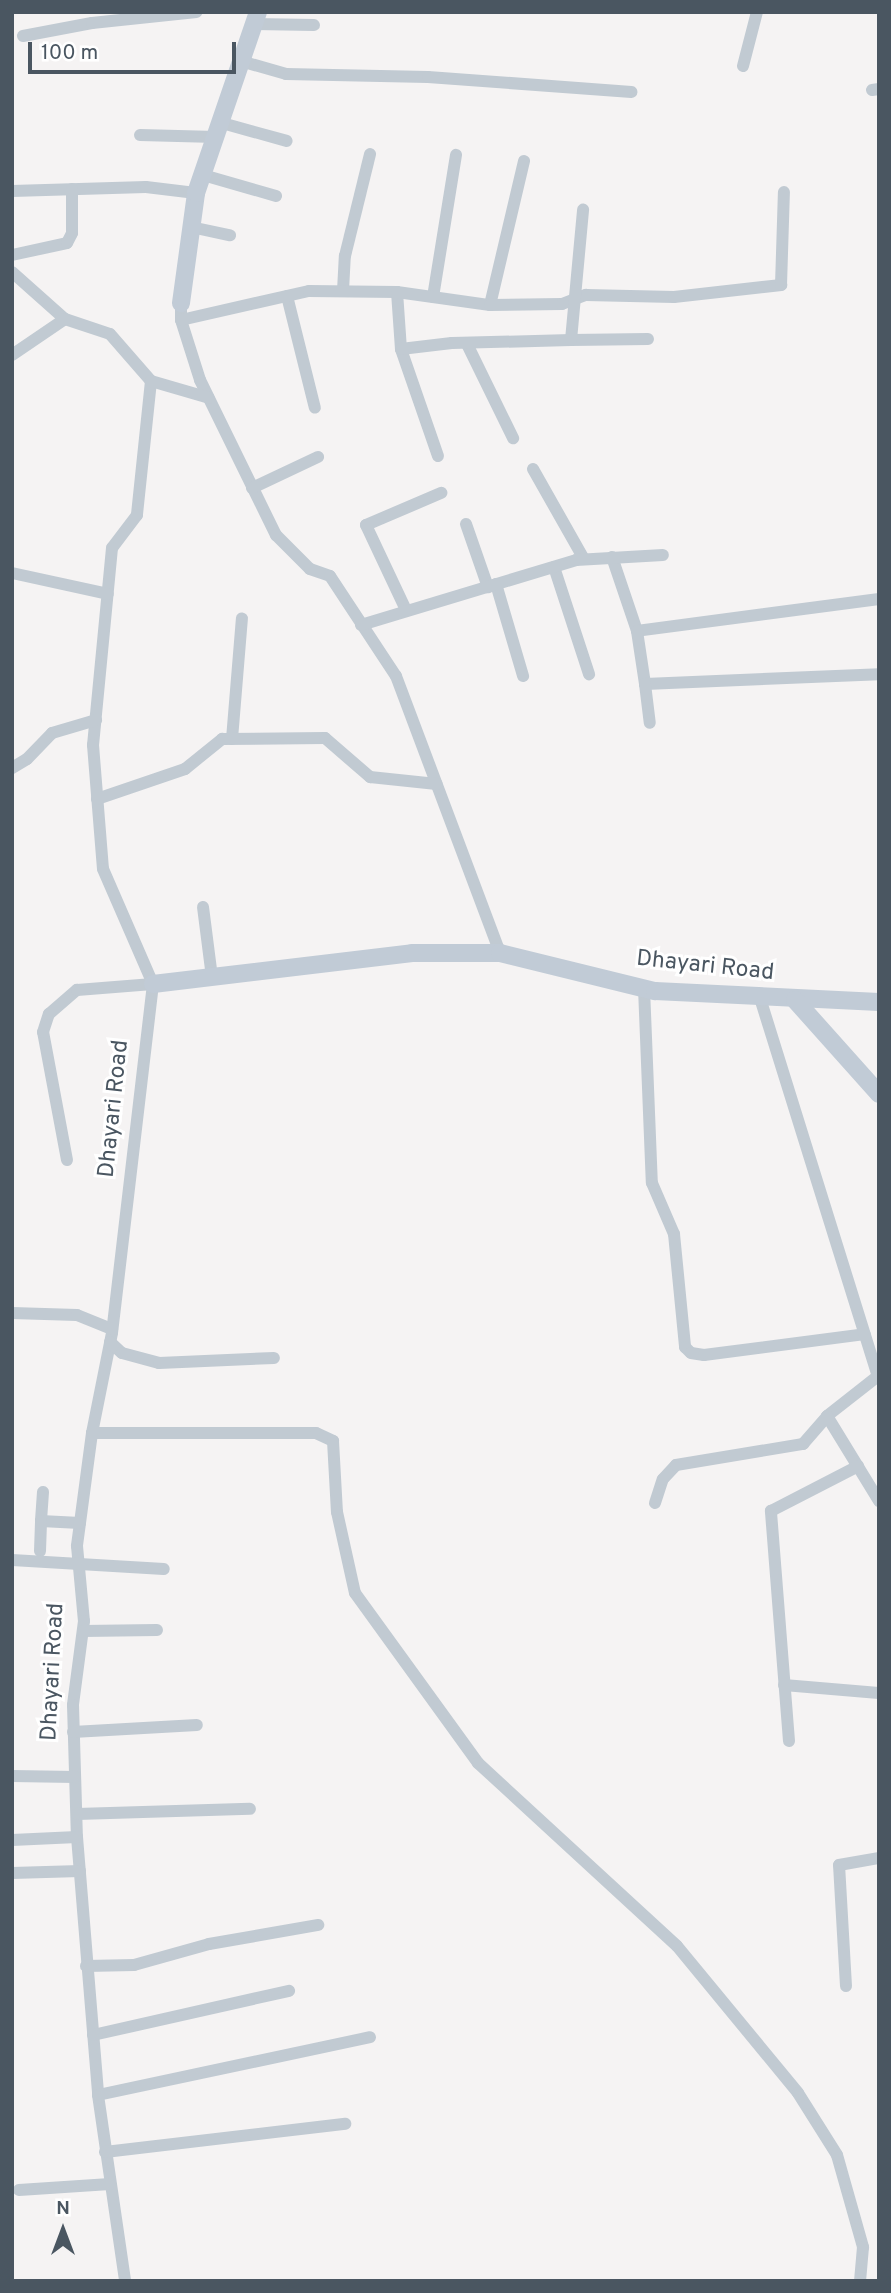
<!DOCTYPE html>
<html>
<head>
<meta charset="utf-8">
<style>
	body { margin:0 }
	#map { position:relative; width:891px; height:2293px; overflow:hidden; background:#f5f3f3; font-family:Overpass,sans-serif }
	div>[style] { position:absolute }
	.street>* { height:12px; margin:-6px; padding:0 6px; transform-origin:6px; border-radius:6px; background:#c1cad2 }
	.secondary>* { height:18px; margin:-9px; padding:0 9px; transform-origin:9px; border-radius:9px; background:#c1cbd6 }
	span { translate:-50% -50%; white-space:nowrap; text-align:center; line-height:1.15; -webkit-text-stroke:6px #fff; paint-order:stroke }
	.street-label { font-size:23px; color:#4a5661 }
	.frame { position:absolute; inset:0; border:14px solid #4a5661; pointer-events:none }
	.north { position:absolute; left:28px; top:2195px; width:70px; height:70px; -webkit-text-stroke:5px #fff; paint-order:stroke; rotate:0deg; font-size:19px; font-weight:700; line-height:28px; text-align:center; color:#4a5661 }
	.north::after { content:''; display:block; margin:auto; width:24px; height:32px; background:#4a5661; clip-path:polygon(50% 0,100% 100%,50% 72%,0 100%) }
	.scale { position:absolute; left:28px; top:42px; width:208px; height:32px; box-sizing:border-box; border:4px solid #4a5661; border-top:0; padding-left:9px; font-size:21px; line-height:24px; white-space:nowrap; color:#4a5661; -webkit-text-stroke:5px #fff; paint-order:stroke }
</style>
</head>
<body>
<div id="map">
	<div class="street">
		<i style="left:254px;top:24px;width:60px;rotate:1deg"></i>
		<i style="left:23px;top:36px;width:70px;rotate:-10.7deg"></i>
		<i style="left:92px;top:23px;width:105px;rotate:-6deg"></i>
		<i style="left:244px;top:62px;width:44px;rotate:15.9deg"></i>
		<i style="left:286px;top:74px;width:142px;rotate:1.2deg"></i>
		<i style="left:428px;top:77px;width:204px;rotate:4.2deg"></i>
		<i style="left:743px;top:66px;width:56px;rotate:-75.5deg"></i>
		<i style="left:872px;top:90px;width:7px;rotate:-8deg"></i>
		<i style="left:222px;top:123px;width:67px;rotate:15.5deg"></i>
		<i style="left:140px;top:135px;width:76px;rotate:1.5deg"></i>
		<i style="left:203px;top:175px;width:76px;rotate:16deg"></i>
		<i style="left:12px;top:191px;width:134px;rotate:-1.7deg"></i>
		<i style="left:146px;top:187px;width:50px;rotate:6.8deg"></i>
		<i style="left:191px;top:227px;width:40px;rotate:12deg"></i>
		<i style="left:12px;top:255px;width:56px;rotate:-12.3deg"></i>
		<i style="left:67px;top:243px;width:11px;rotate:-63deg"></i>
		<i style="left:72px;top:233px;width:44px;rotate:-90deg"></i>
		<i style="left:12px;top:272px;width:71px;rotate:41.6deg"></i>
		<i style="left:65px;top:319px;width:47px;rotate:18.4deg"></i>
		<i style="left:110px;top:334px;width:62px;rotate:48.9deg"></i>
		<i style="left:151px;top:381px;width:135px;rotate:96deg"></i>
		<i style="left:137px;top:515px;width:41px;rotate:127.1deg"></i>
		<i style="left:112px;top:548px;width:198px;rotate:95.5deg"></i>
		<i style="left:93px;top:745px;width:124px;rotate:85.4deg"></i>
		<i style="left:103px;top:869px;width:125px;rotate:66.5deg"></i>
		<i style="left:153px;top:984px;width:351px;rotate:96.7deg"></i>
		<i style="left:112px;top:1333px;width:102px;rotate:101.3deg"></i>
		<i style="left:92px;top:1433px;width:114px;rotate:97.6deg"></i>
		<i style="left:77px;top:1546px;width:75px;rotate:84.7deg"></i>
		<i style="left:84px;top:1621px;width:85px;rotate:97.5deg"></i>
		<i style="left:73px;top:1705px;width:132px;rotate:88.3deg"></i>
		<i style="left:77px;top:1837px;width:259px;rotate:85.3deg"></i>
		<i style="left:98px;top:2095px;width:188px;rotate:81.7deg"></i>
		<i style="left:343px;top:291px;width:35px;rotate:-87deg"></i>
		<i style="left:345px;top:256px;width:105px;rotate:-76.2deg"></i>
		<i style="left:397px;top:292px;width:57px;rotate:86deg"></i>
		<i style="left:287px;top:296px;width:115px;rotate:76deg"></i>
		<i style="left:433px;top:297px;width:144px;rotate:-80.8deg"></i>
		<i style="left:181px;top:303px;width:17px;rotate:90deg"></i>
		<i style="left:181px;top:320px;width:63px;rotate:72.4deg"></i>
		<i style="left:200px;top:380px;width:173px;rotate:63.9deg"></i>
		<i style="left:276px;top:535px;width:48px;rotate:45deg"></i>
		<i style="left:310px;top:569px;width:21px;rotate:19deg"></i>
		<i style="left:330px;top:576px;width:120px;rotate:56.6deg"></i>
		<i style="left:396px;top:676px;width:296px;rotate:69.4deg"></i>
		<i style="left:490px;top:305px;width:148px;rotate:-76.7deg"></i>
		<i style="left:181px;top:320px;width:131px;rotate:-12.8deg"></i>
		<i style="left:309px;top:291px;width:88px;rotate:0.7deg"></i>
		<i style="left:397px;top:292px;width:94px;rotate:8deg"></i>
		<i style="left:490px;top:305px;width:72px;rotate:-0.8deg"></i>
		<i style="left:562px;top:304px;width:26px;rotate:-21deg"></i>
		<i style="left:586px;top:295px;width:88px;rotate:1.3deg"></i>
		<i style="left:674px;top:297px;width:108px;rotate:-6.4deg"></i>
		<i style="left:781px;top:285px;width:93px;rotate:-88.2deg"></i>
		<i style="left:571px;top:340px;width:77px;rotate:-0.7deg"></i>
		<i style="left:467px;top:344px;width:105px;rotate:63.9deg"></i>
		<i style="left:12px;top:355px;width:64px;rotate:-34.2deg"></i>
		<i style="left:151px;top:381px;width:60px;rotate:16.3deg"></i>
		<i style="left:438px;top:456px;width:113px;rotate:-109.1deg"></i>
		<i style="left:401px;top:349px;width:51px;rotate:-6.7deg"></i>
		<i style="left:452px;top:343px;width:119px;rotate:-1.4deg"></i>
		<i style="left:571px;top:340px;width:131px;rotate:-84.7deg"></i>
		<i style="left:533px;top:469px;width:103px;rotate:60.5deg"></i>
		<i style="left:252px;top:488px;width:73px;rotate:-25.2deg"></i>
		<i style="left:466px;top:524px;width:67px;rotate:70.8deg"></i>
		<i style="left:612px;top:557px;width:78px;rotate:71.3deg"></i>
		<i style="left:554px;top:567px;width:113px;rotate:71.9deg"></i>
		<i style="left:12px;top:573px;width:98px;rotate:12.3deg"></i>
		<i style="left:496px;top:584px;width:96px;rotate:73.6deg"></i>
		<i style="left:879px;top:599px;width:244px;rotate:172.5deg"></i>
		<i style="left:637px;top:631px;width:54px;rotate:81.4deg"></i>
		<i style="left:645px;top:684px;width:234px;rotate:-2.4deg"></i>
		<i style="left:406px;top:610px;width:94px;rotate:-115.2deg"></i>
		<i style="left:366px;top:525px;width:82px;rotate:-23.1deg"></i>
		<i style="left:361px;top:625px;width:225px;rotate:-16.8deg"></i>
		<i style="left:576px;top:560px;width:87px;rotate:-3.3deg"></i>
		<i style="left:645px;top:684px;width:39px;rotate:83deg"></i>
		<i style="left:232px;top:739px;width:121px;rotate:-85.3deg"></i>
		<i style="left:12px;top:768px;width:17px;rotate:-31deg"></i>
		<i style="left:27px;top:759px;width:36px;rotate:-46deg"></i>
		<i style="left:52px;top:733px;width:46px;rotate:-16.5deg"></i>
		<i style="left:97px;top:799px;width:93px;rotate:-18.8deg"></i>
		<i style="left:185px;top:769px;width:48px;rotate:-39deg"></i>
		<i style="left:222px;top:739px;width:103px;rotate:-0.6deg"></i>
		<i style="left:325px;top:738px;width:60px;rotate:40.9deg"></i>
		<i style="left:370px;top:777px;width:67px;rotate:6deg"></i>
		<i style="left:203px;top:907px;width:71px;rotate:82.7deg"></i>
		<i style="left:644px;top:988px;width:195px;rotate:87.7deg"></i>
		<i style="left:652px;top:1183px;width:56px;rotate:66.7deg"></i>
		<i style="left:674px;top:1234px;width:114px;rotate:84.4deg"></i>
		<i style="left:685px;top:1347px;width:8px;rotate:45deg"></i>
		<i style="left:691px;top:1353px;width:13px;rotate:9deg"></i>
		<i style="left:704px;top:1355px;width:162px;rotate:-7.4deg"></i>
		<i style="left:760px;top:998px;width:396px;rotate:72.7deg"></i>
		<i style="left:878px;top:1376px;width:65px;rotate:141.9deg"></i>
		<i style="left:827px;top:1416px;width:100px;rotate:58.5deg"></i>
		<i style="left:67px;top:1160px;width:130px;rotate:-100.6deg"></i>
		<i style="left:43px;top:1032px;width:19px;rotate:-72deg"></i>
		<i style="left:49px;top:1014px;width:37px;rotate:-41deg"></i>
		<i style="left:77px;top:990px;width:76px;rotate:-4.5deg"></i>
		<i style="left:12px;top:1313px;width:65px;rotate:1.8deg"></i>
		<i style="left:77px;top:1315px;width:38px;rotate:22deg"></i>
		<i style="left:110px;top:1342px;width:16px;rotate:43deg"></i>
		<i style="left:122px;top:1353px;width:38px;rotate:15deg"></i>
		<i style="left:159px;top:1363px;width:115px;rotate:-2.5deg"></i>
		<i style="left:92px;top:1433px;width:224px"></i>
		<i style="left:316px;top:1433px;width:19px;rotate:25deg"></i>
		<i style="left:333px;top:1441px;width:71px;rotate:86.8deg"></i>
		<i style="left:337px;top:1512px;width:83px;rotate:77.5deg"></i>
		<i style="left:355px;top:1593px;width:210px;rotate:54.1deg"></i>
		<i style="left:478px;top:1763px;width:270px;rotate:42.6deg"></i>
		<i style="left:677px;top:1946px;width:190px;rotate:50.5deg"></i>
		<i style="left:798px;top:2093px;width:73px;rotate:57.8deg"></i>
		<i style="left:837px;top:2155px;width:96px;rotate:74.2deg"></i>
		<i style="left:863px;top:2247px;width:34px;rotate:95deg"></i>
		<i style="left:43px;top:1492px;width:29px;rotate:94deg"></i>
		<i style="left:41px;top:1521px;width:39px;rotate:3deg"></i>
		<i style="left:655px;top:1503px;width:25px;rotate:-72deg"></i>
		<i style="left:663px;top:1479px;width:19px;rotate:-47deg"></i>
		<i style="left:676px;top:1465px;width:129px;rotate:-9.4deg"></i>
		<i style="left:803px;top:1444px;width:37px;rotate:-49deg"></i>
		<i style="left:40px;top:1551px;width:30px;rotate:-88deg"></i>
		<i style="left:12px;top:1560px;width:152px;rotate:3.4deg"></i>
		<i style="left:83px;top:1631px;width:74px;rotate:-0.8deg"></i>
		<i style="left:784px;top:1685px;width:95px;rotate:4.8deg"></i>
		<i style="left:73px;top:1732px;width:124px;rotate:-3.2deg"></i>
		<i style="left:789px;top:1741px;width:231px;rotate:-94.5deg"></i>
		<i style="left:771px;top:1511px;width:98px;rotate:-27.3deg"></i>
		<i style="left:12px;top:1776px;width:63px;rotate:0.9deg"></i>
		<i style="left:77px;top:1814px;width:173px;rotate:-1.7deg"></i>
		<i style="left:12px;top:1840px;width:65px;rotate:-2.6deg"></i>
		<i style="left:12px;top:1873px;width:68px;rotate:-1.7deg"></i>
		<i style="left:86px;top:1966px;width:48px;rotate:-1.2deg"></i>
		<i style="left:134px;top:1965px;width:78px;rotate:-15.6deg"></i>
		<i style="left:209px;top:1944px;width:111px;rotate:-9.9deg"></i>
		<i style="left:846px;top:1986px;width:121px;rotate:-93.3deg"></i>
		<i style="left:839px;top:1865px;width:41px;rotate:-9.9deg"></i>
		<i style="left:93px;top:2035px;width:201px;rotate:-12.7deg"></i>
		<i style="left:98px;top:2095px;width:278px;rotate:-12deg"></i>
		<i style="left:105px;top:2152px;width:242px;rotate:-6.7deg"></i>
		<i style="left:19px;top:2190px;width:91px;rotate:-3.8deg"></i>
	</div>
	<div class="secondary">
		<i style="left:181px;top:303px;width:111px;rotate:-82.2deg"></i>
		<i style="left:196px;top:193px;width:191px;rotate:-71.1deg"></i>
		<i style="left:153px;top:984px;width:261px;rotate:-6.8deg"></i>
		<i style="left:412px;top:953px;width:88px"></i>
		<i style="left:500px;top:953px;width:160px;rotate:13.8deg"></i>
		<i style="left:655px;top:991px;width:224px;rotate:2.8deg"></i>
		<i style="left:795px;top:1000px;width:126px;rotate:48.2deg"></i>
	</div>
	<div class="street-label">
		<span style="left:705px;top:967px;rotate:6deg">Dhayari Road</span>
		<span style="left:115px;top:1109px;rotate:-84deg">Dhayari Road</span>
		<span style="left:54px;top:1672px;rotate:-87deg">Dhayari Road</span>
	</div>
	<div class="frame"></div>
	<div class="north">N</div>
	<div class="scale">100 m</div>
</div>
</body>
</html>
